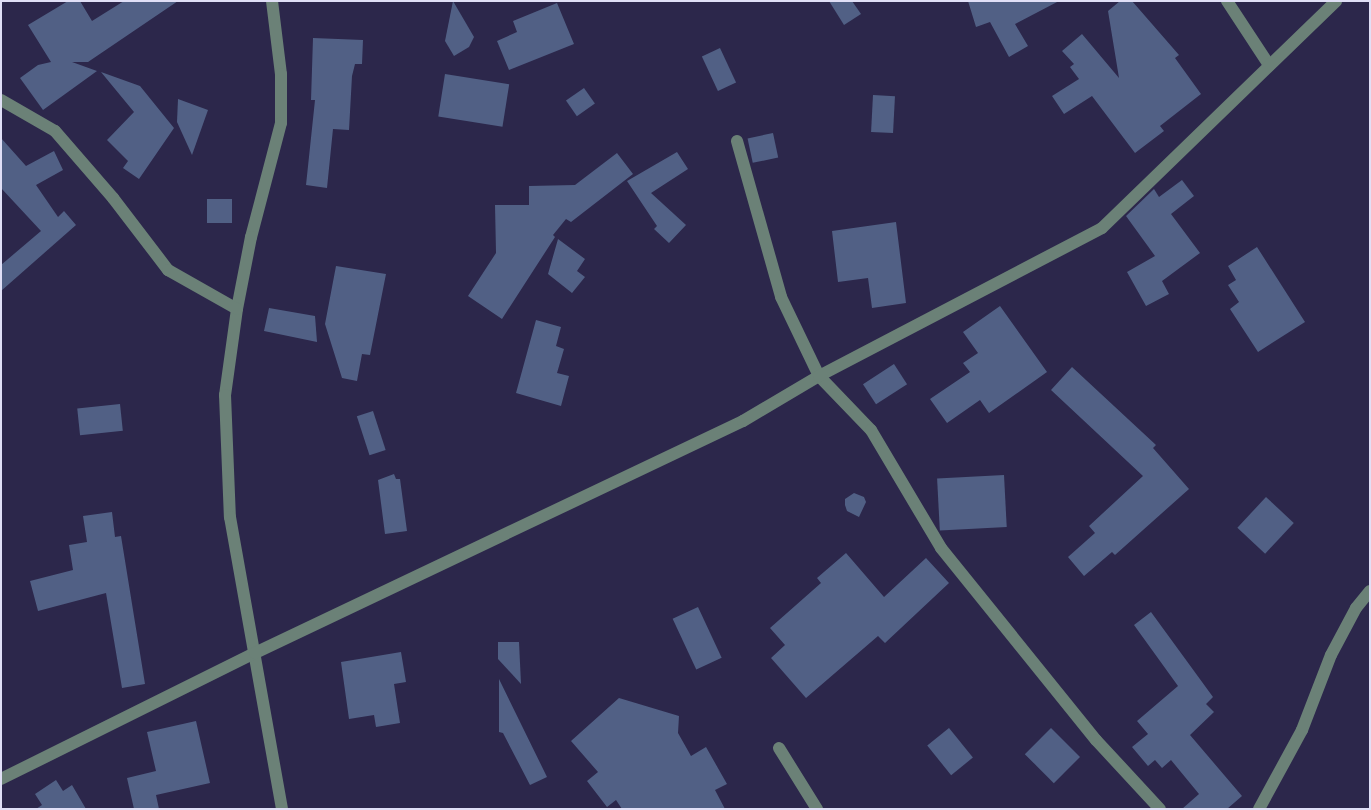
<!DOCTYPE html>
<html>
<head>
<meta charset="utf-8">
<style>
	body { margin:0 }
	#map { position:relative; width:1371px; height:810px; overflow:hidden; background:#2c274b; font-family:Helvetica,sans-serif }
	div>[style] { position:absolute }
	.building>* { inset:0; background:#516085; transform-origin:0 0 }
	.minor>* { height:12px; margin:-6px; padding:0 6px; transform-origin:6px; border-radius:6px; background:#6b8177 }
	span { translate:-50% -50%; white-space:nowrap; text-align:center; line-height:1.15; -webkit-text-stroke:5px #231d40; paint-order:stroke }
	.frame { position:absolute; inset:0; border:2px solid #e0dff6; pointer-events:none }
</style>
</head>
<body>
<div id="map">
	<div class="building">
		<i style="clip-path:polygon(68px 1px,80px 1px,92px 21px,124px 1px,178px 1px,88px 62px,72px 62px,97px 71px,43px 110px,20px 78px,38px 65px,51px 62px,28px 25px)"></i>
		<i style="clip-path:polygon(453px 1px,474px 37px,469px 47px,454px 56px,445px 41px)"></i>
		<i style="clip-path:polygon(829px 1px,852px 1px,861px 14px,844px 25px)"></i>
		<i style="clip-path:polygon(968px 1px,1059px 1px,1015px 24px,1028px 46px,1009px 57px,990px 22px,976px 27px)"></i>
		<i style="clip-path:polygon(1120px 1px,1132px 1px,1179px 55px,1175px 58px,1201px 94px,1160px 126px,1164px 131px,1135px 153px,1092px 96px,1064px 114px,1052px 96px,1079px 79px,1070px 67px,1074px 64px,1062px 51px,1082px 34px,1119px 78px,1108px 11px)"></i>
		<i style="clip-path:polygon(557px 3px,574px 44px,509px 70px,497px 41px,517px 32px,513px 21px)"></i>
		<i style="clip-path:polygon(313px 38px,363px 40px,362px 64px,355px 64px,352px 76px,349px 130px,333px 129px,327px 188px,306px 185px,315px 100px,311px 100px)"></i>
		<i style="left:720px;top:48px;width:38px;height:20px;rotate:65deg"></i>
		<i style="clip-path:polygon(101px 72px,140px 86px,174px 128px,139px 179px,123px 168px,128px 161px,107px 140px,134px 112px)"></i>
		<i style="left:445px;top:74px;width:65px;height:43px;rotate:9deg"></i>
		<i style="left:584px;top:88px;width:19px;height:22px;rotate:55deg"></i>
		<i style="left:873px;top:95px;width:22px;height:37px;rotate:3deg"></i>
		<i style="clip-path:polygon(178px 99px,208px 110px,192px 155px,177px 122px)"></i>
		<i style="left:773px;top:133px;width:25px;height:26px;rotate:78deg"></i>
		<i style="clip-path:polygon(1px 138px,26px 166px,54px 151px,63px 170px,36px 185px,58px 217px,64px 211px,76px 225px,1px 291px,1px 265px,41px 231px,1px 188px)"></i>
		<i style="clip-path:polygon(677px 152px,688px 169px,651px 193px,686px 225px,669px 243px,654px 229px,657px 226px,627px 181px)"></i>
		<i style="clip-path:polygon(617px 153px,633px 174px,571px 222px,566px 219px,553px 235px,555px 237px,502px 319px,468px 296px,496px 253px,495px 205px,529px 205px,529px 186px,575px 185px)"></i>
		<i style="clip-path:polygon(1182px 180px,1194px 196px,1171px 214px,1200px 253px,1162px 281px,1169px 294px,1146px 306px,1127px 272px,1155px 256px,1126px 216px,1154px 189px,1159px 197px)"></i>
		<i style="left:232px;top:199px;width:24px;height:25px;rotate:90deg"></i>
		<i style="clip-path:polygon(896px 222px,906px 303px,872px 308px,868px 278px,838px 282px,832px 231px)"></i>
		<i style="clip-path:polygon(558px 239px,585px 259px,577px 271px,585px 277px,572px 293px,548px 274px)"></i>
		<i style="clip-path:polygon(1257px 247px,1305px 322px,1258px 352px,1230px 309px,1239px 302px,1228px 285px,1236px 280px,1228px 266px)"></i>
		<i style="clip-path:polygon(336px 266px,386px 274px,370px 355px,362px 354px,357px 381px,342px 378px,325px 324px)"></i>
		<i style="clip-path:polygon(1000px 306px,1047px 372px,989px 413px,980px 400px,947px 423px,930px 399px,970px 372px,963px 363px,978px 353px,963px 332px)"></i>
		<i style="clip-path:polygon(269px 308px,315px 316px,317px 342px,264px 331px)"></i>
		<i style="clip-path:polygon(536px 320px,561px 327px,556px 346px,564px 349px,557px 373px,569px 376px,561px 406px,516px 393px)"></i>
		<i style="left:894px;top:364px;width:24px;height:37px;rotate:57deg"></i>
		<i style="clip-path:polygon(1072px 367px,1156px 445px,1153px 448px,1189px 489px,1115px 555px,1112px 552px,1084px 576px,1068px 557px,1095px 533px,1089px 526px,1143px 476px,1051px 390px)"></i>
		<i style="left:120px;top:404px;width:27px;height:43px;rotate:84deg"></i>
		<i style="left:373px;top:411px;width:41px;height:17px;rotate:72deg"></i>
		<i style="clip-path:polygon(394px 474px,396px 479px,400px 479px,407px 531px,385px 534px,378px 480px)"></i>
		<i style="left:1004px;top:475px;width:52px;height:67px;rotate:87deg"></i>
		<i style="clip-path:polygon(854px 493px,864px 497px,866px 502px,859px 517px,847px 511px,845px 505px,845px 499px)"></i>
		<i style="left:1266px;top:497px;width:38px;height:42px;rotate:43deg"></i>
		<i style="clip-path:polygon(112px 512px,115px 537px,121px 536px,145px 684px,122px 688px,106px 593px,38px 611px,30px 581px,73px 570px,69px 545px,87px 542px,83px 516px)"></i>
		<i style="clip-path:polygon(846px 553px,884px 597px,926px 558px,949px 583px,885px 643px,878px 636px,806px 698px,771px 658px,785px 645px,770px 628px,821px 583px,817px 578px)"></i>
		<i style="left:698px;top:607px;width:56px;height:28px;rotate:65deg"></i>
		<i style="clip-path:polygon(1151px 612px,1213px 697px,1206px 704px,1214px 712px,1190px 735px,1242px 796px,1227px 809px,1182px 809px,1199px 794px,1171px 760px,1162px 768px,1155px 760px,1148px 766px,1132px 747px,1148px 734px,1137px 721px,1178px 686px,1134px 625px)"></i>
		<i style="clip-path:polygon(498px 642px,519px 642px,521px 684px,498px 659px)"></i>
		<i style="clip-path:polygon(401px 652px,406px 682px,394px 684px,400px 723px,376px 727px,374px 715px,349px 719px,341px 662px)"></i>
		<i style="clip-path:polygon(499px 679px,547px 777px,530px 785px,503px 733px,499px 732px)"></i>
		<i style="clip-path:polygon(619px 698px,679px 716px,678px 733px,691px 756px,706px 747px,727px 784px,715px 790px,725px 809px,622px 809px,616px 800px,607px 807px,587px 781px,598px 772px,571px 741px)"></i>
		<i style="clip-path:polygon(196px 721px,210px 783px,156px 795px,159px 809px,134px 809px,127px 778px,156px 771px,147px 732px)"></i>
		<i style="left:949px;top:728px;width:38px;height:28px;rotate:51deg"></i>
		<i style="left:1051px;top:728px;width:41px;height:37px;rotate:45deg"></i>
		<i style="clip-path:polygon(56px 780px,63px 791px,72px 785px,86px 809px,36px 809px,42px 805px,35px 794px)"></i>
	</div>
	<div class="minor">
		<i style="left:272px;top:1px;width:74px;rotate:83deg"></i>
		<i style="left:281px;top:74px;width:49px;rotate:90deg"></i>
		<i style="left:281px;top:123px;width:118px;rotate:104.7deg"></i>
		<i style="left:251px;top:237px;width:73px;rotate:101deg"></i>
		<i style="left:237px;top:309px;width:87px;rotate:97.9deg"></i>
		<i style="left:225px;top:395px;width:122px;rotate:87.7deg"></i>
		<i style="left:230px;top:517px;width:297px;rotate:79.9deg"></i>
		<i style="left:1227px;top:1px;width:77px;rotate:56.7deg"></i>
		<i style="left:1px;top:100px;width:62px;rotate:29.9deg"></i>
		<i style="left:55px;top:131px;width:89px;rotate:49.1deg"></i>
		<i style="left:113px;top:198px;width:91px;rotate:52.6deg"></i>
		<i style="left:168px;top:270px;width:79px;rotate:29.5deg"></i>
		<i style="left:737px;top:141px;width:162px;rotate:74.2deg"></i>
		<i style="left:781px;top:297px;width:88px;rotate:64.3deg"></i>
		<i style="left:819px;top:376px;width:75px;rotate:46.1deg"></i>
		<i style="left:871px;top:430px;width:137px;rotate:59.3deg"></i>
		<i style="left:941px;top:548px;width:247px;rotate:51.1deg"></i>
		<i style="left:1096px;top:740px;width:94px;rotate:47.2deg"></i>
		<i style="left:779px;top:748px;width:72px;rotate:58.1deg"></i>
		<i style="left:1px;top:779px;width:284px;rotate:-26.4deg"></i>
		<i style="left:255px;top:653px;width:540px;rotate:-25.43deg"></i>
		<i style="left:743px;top:421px;width:88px;rotate:-30.6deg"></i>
		<i style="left:819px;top:376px;width:319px;rotate:-27.6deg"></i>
		<i style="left:1102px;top:228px;width:326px;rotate:-44.1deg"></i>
		<i style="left:1259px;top:809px;width:90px;rotate:-61.4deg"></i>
		<i style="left:1302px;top:730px;width:80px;rotate:-68.9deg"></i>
		<i style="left:1331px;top:655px;width:53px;rotate:-62deg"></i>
		<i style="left:1356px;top:608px;width:22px;rotate:-51deg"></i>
	</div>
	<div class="frame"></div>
</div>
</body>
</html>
